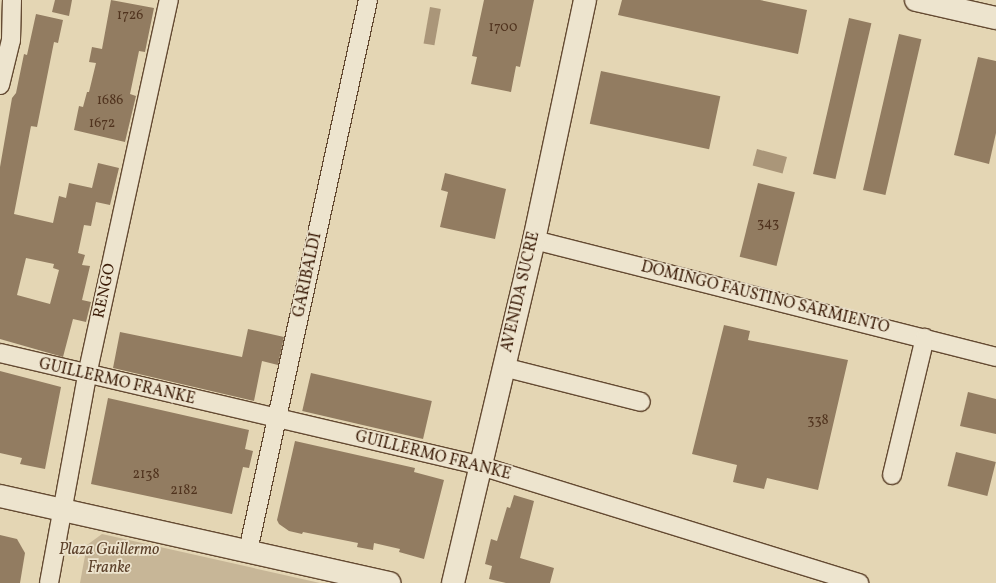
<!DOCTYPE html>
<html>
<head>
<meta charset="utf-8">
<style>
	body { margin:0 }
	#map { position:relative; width:996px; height:583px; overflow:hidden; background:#e4d6b4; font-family:Vollkorn,serif }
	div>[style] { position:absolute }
	.green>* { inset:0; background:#c7b697 }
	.water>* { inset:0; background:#aa9679; transform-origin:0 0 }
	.building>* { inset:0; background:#927c61; transform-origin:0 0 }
	.roads { filter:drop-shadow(1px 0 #644a32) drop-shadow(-1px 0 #644a32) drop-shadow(0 1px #644a32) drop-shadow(0 -1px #644a32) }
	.minor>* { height:18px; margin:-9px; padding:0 9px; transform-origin:9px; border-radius:9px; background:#ede4ce }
	.tertiary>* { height:22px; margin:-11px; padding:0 11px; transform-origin:11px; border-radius:11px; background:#ede4ce }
	.secondary>* { height:22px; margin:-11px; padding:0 11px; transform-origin:11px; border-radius:11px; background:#ede4ce }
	span { translate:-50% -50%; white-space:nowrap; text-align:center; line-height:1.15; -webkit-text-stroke:3.5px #ede4ce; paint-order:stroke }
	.number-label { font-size:14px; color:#50331e }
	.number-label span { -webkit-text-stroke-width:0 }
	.street-label { font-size:16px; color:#3a1b07 }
	.park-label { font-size:16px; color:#5d422b; font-style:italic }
</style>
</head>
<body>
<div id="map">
	<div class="green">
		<i style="clip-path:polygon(102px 534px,320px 583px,80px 583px,87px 545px)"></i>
	</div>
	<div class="water">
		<i style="left:430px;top:7px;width:11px;height:37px;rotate:10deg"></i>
		<i style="left:757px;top:149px;width:31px;height:17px;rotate:15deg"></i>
	</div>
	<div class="building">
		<i style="clip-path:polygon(55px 0,72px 0,69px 16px,52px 12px)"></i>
		<i style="clip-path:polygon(111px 0,154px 8px,145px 52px,139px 51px,130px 94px,136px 96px,125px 142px,74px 130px,79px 106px,83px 107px,87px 92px,89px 92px,96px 63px,89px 62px,92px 47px,102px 49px)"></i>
		<i style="clip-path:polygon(484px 0,534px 0,520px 67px,516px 66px,511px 92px,471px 84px,477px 57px,472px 56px)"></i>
		<i style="clip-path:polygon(622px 0,760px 0,807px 10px,798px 54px,618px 15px)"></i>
		<i style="clip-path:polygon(evenodd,36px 14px,63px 20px,58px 43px,54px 42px,37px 127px,31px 126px,14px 214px,53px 223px,59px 196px,66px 198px,69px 183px,92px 188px,98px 163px,119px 168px,110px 205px,96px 202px,91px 226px,84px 225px,78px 253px,85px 255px,82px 265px,90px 266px,82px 300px,91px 302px,86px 322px,73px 319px,63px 357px,0 339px,0 167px,12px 98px,16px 93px,24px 54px,27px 55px,36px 14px,26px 258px,54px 264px,53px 268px,59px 270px,50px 304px,17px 295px,26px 258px)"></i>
		<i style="left:849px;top:18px;width:23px;height:160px;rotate:13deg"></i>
		<i style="left:899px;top:34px;width:23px;height:160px;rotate:13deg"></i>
		<i style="clip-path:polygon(978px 57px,996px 61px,996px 133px,989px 164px,954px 155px)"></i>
		<i style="left:601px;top:71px;width:122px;height:54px;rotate:12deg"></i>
		<i style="clip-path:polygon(445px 173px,506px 189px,495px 239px,440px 227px,448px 192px,441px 190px)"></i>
		<i style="left:758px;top:183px;width:38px;height:76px;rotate:14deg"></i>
		<i style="clip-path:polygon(724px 325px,750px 331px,748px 340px,848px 360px,818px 490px,767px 478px,764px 489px,733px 482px,737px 465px,692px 454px)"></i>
		<i style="clip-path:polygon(248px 329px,284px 337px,278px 365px,262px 361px,254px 401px,113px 368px,120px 332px,242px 357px)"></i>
		<i style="clip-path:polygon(0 371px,61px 387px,45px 469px,20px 464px,22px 458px,0 453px)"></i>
		<i style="left:311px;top:373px;width:124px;height:39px;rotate:13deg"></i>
		<i style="clip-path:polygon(968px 392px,996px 399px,996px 434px,960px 426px)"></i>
		<i style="clip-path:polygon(108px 398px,249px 430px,245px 449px,253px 451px,249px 468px,243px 467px,232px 514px,91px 484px)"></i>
		<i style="clip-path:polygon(295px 441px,415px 468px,414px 472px,444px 480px,424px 559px,399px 552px,400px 549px,374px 543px,373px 550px,357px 547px,358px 543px,303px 532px,302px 534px,289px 531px,279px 524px,277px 520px)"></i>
		<i style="left:956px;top:452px;width:41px;height:35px;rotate:14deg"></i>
		<i style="clip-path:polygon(514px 495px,534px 501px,520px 558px,554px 568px,550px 583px,506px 583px,489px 579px,492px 566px,485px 564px,491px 539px,497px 541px,507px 507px,510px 508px)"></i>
		<i style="clip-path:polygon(0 535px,17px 539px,25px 553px,20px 583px,0 583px)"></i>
	</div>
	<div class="roads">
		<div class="minor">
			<i style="left:0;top:85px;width:46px;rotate:-76.3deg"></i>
			<i style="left:11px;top:40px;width:40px;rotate:-88.6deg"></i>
			<i style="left:534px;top:240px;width:477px;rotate:14.2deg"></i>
			<i style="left:0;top:353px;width:494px;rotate:13.2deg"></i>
			<i style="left:481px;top:466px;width:396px;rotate:17.2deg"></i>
			<i style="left:503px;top:367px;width:142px;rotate:14.2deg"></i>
			<i style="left:892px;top:475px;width:141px;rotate:-76.5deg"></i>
			<i style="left:248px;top:551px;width:564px;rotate:-77.71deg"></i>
			<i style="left:49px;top:583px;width:211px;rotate:-79.6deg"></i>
			<i style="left:87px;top:375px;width:384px;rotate:-77.7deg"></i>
		</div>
		<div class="tertiary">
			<i style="left:0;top:496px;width:399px;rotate:12.6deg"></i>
			<i style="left:453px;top:583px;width:352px;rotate:-76.7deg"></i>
			<i style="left:534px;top:240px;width:245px;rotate:-78deg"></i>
		</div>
		<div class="secondary">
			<i style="left:916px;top:0;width:82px;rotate:12.7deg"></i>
		</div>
	</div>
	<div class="number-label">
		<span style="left:130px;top:16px">1726</span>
		<span style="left:503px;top:28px">1700</span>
		<span style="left:110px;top:101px">1686</span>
		<span style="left:102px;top:124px">1672</span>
		<span style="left:768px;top:224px">343</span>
		<span style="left:818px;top:421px">338</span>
		<span style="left:146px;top:475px">2138</span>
		<span style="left:184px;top:491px">2182</span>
	</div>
	<div class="street-label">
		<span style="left:308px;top:275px;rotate:-78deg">GARIBALDI</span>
		<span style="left:105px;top:291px;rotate:-78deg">RENGO</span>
		<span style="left:521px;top:292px;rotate:-77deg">AVENIDA SUCRE</span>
		<span style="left:765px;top:298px;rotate:14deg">DOMINGO FAUSTINO SARMIENTO</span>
		<span style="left:117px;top:382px;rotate:13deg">GUILLERMO FRANKE</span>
		<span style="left:433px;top:456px;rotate:14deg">GUILLERMO FRANKE</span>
	</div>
	<div class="park-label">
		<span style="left:109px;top:559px">Plaza Guillermo<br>Franke</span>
	</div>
</div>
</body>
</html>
